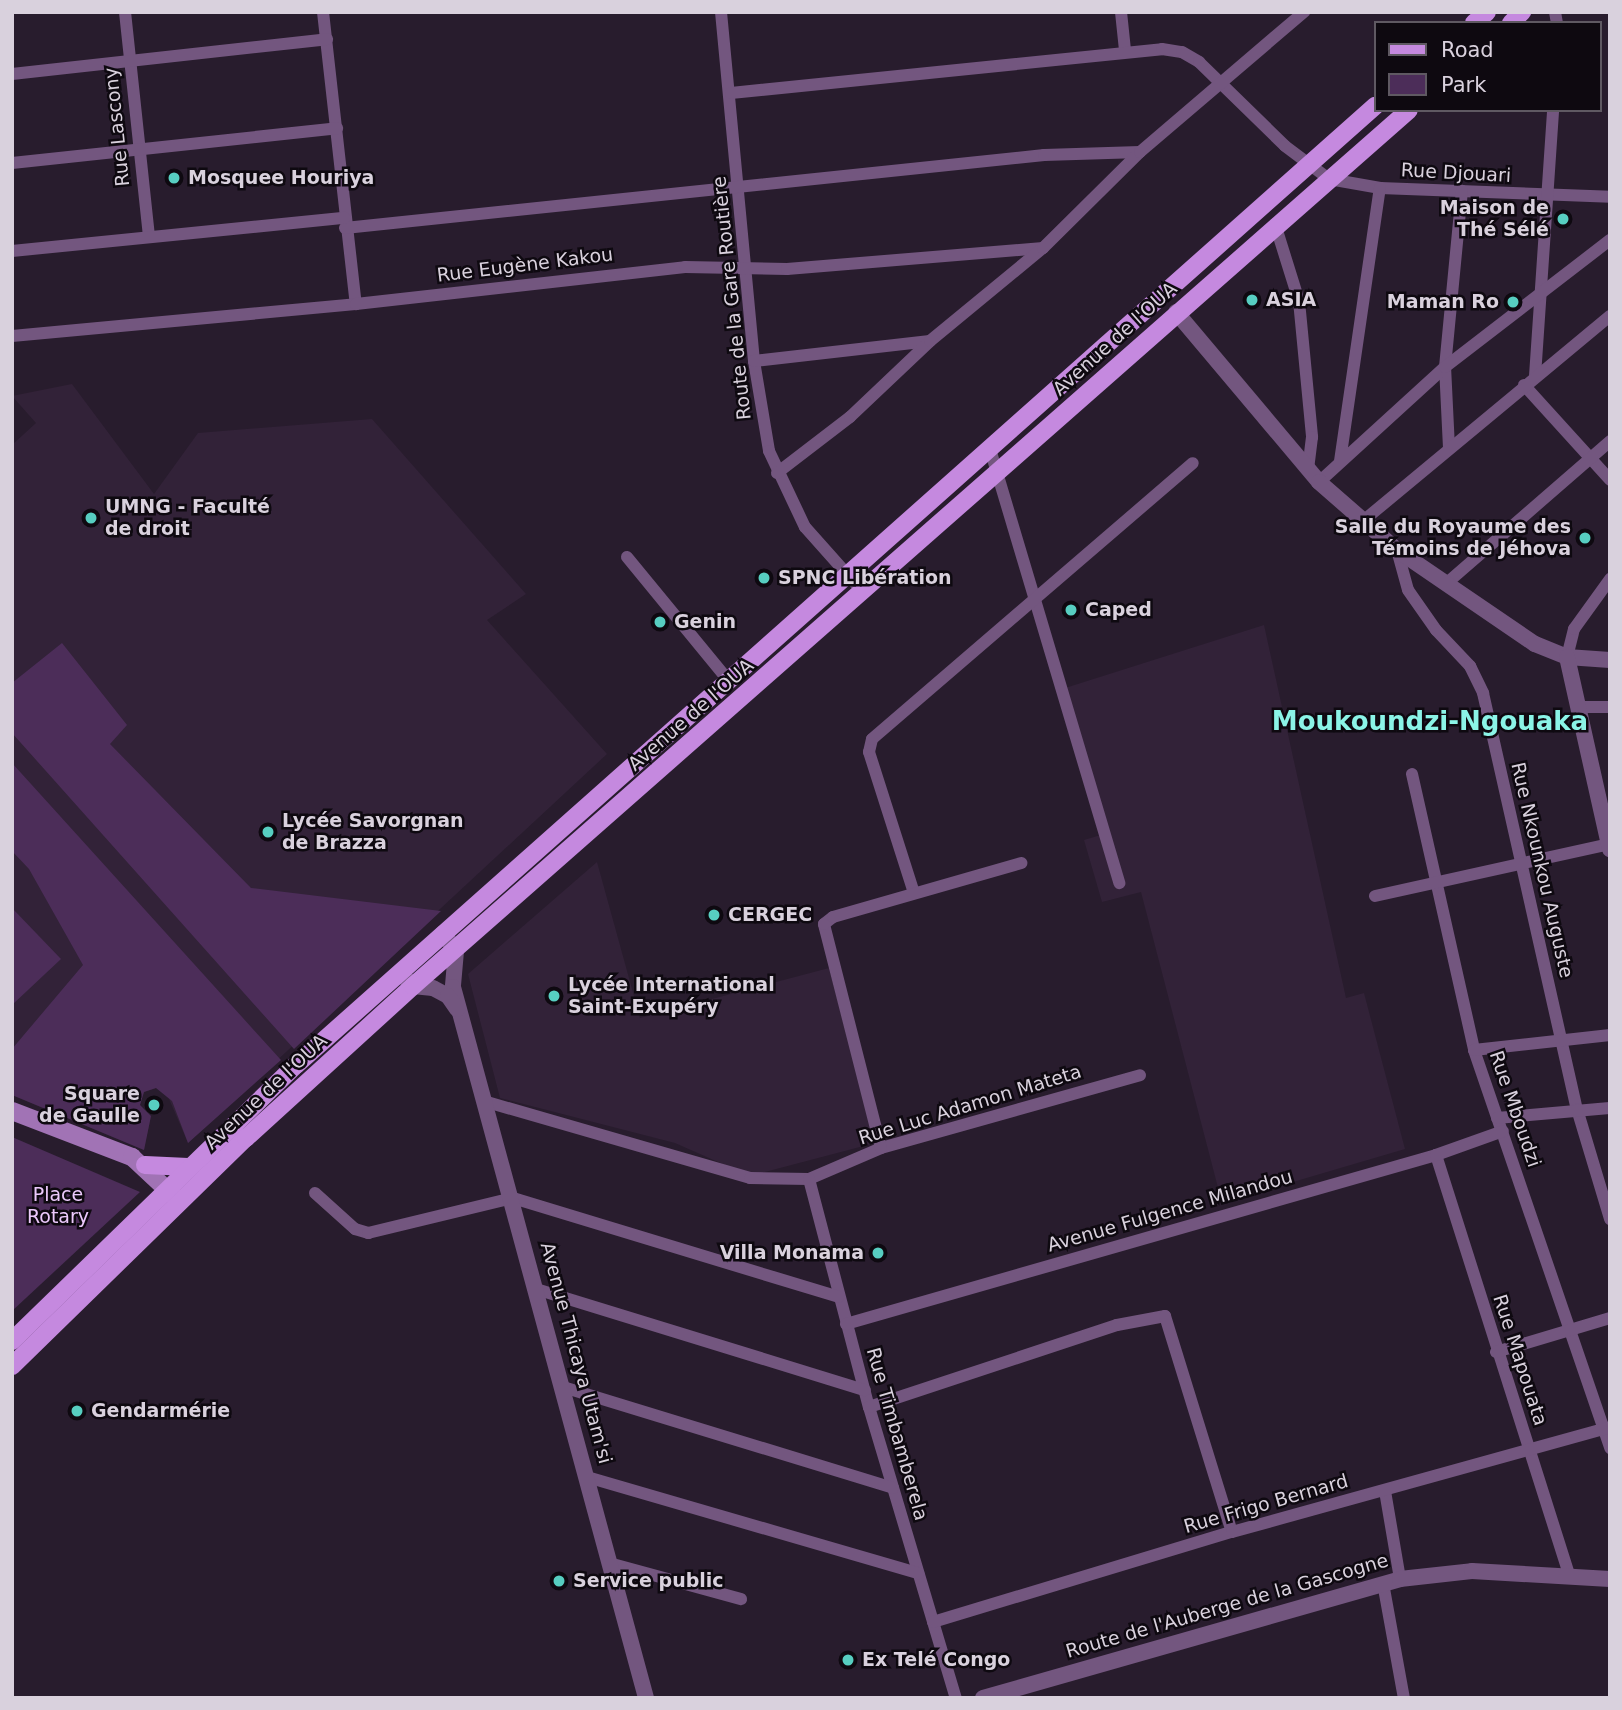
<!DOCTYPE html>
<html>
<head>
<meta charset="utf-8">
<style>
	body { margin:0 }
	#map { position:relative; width:1622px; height:1710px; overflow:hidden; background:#281c2d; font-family:"DejaVu Sans",sans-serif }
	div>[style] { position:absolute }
	.built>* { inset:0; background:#322238 }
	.green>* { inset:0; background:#4c2d59 }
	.minor>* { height:12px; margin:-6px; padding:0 6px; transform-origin:6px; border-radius:6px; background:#73567f }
	.tertiary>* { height:16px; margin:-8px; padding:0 8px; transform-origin:8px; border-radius:8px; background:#73567f }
	.secondary>* { height:18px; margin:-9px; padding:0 9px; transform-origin:9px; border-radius:9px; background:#a173b5 }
	.primary>* { height:18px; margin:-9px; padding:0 9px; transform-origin:9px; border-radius:9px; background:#c589df }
	.dots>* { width:19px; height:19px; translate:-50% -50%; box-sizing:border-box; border:4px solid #0e0910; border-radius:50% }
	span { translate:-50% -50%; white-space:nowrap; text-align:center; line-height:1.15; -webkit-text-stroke:5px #0e0910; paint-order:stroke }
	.street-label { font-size:19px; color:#d9d1dd }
	.poi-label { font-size:19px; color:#d9d1dd; font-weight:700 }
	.left { translate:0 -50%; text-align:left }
	.right { translate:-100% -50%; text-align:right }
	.park-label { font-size:19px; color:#ecc9fc }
	.district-label { font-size:26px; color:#8bf4e7; font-weight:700 }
	.frame { position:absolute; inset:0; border:14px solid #d9d1dd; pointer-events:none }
	.legend { position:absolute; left:1374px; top:21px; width:228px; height:91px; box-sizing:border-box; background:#0e0910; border:2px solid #5f5962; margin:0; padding:9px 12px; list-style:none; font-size:21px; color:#d9d1dd }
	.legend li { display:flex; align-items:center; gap:14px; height:35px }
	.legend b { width:35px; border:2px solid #5f5962 }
</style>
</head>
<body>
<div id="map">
	<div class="built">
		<i style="clip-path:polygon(72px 384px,154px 494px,198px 433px,372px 419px,526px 594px,487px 620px,607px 754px,188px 1143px,166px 1092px,156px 1088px,144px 1092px,140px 1105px,151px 1116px,144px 1150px,12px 1095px,12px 445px,36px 423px,12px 396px)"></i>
		<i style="clip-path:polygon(1264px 625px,1346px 998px,1364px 993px,1405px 1149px,1222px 1203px,1141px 892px,1102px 902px,1084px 840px,1104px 834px,1062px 689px)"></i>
		<i style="clip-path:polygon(597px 862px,640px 1018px,829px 968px,875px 1143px,750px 1176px,675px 1143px,500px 1098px,468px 974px)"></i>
	</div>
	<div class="green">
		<i style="clip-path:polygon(62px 643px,127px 725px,110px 744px,251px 888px,441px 911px,294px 1049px,12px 733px,12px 683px)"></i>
		<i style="clip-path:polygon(12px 763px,281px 1060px,188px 1143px,172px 1101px,156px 1088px,144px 1092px,140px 1105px,151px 1116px,144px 1150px,12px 1095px,12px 1049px,83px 965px,29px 869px,12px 851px)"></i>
		<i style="clip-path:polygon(12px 908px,61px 959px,12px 1005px)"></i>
		<i style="clip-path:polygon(12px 1137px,140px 1192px,12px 1311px)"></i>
	</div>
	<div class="minor">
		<i style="left:125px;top:12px;width:226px;rotate:83.9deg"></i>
		<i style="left:323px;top:12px;width:294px;rotate:83.6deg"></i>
		<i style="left:721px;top:12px;width:351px;rotate:84.6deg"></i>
		<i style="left:754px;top:361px;width:91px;rotate:80.5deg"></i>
		<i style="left:769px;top:451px;width:84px;rotate:64.7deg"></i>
		<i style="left:805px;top:527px;width:87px;rotate:48.3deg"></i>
		<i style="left:1121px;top:12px;width:39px;rotate:84deg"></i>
		<i style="left:1555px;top:12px;width:11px;rotate:80deg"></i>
		<i style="left:12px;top:74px;width:317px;rotate:-6.3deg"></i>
		<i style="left:731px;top:93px;width:433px;rotate:-5.8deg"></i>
		<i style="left:1162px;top:49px;width:20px;rotate:9deg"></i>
		<i style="left:1182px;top:52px;width:20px;rotate:30deg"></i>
		<i style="left:1199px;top:62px;width:120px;rotate:44.3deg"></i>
		<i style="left:1285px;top:146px;width:55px;rotate:36.9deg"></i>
		<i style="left:1329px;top:179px;width:52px;rotate:10deg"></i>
		<i style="left:1380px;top:188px;width:230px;rotate:2.2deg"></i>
		<i style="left:12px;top:163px;width:327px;rotate:-6.1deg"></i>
		<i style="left:1275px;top:224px;width:81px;rotate:72.7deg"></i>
		<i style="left:1299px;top:301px;width:137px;rotate:84.5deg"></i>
		<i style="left:1312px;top:437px;width:33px;rotate:97deg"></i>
		<i style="left:345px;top:228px;width:703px;rotate:-5.96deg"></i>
		<i style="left:1044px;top:155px;width:96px;rotate:-1.8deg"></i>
		<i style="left:12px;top:251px;width:334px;rotate:-5.7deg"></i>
		<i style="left:12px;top:336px;width:345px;rotate:-5.3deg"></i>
		<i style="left:356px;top:304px;width:331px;rotate:-6.4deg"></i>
		<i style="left:685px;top:267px;width:102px;rotate:1.1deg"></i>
		<i style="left:787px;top:269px;width:257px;rotate:-4.7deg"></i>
		<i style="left:754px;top:361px;width:177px;rotate:-6.5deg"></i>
		<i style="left:1535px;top:376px;width:267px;rotate:-86.1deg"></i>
		<i style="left:1524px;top:385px;width:128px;rotate:47.8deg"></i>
		<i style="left:1449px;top:448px;width:81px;rotate:-92.8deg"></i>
		<i style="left:1445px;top:367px;width:177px;rotate:-84.5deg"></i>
		<i style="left:990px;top:449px;width:453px;rotate:73.4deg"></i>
		<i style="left:1340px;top:461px;width:276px;rotate:-81.7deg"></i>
		<i style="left:777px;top:473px;width:92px;rotate:-37.5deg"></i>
		<i style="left:850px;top:417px;width:110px;rotate:-43.5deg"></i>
		<i style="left:930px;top:341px;width:146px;rotate:-39.5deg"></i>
		<i style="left:1043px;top:248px;width:136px;rotate:-44.7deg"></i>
		<i style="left:1140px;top:152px;width:216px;rotate:-40.5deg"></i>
		<i style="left:1319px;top:482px;width:171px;rotate:-42.4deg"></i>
		<i style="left:1445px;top:367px;width:208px;rotate:-37.6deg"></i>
		<i style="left:1363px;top:521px;width:321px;rotate:-39.7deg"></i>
		<i style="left:1397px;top:550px;width:41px;rotate:74.6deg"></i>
		<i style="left:1408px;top:590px;width:49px;rotate:55deg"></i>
		<i style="left:1436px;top:630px;width:50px;rotate:46.6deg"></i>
		<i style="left:1470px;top:666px;width:30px;rotate:64deg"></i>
		<i style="left:1483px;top:693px;width:426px;rotate:77.3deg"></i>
		<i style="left:1577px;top:1109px;width:115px;rotate:73.3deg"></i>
		<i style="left:627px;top:557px;width:159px;rotate:50.6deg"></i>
		<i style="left:1448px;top:582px;width:215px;rotate:-41deg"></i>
		<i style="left:1567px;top:657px;width:29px;rotate:-76deg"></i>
		<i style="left:1574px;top:629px;width:62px;rotate:-54.2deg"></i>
		<i style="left:1579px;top:707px;width:31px"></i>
		<i style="left:1412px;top:774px;width:283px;rotate:77.3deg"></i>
		<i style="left:1474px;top:1050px;width:421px;rotate:71.1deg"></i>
		<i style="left:914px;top:893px;width:148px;rotate:-107.7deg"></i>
		<i style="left:869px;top:752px;width:13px;rotate:-77deg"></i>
		<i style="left:872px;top:739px;width:423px;rotate:-40.7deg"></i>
		<i style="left:1375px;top:896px;width:241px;rotate:-12.5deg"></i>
		<i style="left:1474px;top:1050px;width:137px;rotate:-6.3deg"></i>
		<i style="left:487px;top:1102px;width:274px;rotate:16.1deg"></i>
		<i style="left:750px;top:1178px;width:59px;rotate:1deg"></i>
		<i style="left:809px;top:1179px;width:78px;rotate:-23.3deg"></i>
		<i style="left:881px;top:1148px;width:269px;rotate:-15.7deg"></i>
		<i style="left:1497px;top:1118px;width:113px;rotate:-5.1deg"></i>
		<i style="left:881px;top:1148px;width:231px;rotate:-104.3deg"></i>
		<i style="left:824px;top:924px;width:11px;rotate:-38deg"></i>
		<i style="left:833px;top:917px;width:196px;rotate:-16deg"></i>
		<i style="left:1436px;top:1155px;width:443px;rotate:72.4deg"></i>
		<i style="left:809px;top:1179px;width:236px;rotate:75.3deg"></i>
		<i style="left:869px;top:1407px;width:304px;rotate:73.4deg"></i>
		<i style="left:315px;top:1193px;width:54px;rotate:42deg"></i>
		<i style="left:355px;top:1229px;width:14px;rotate:17deg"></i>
		<i style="left:368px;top:1233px;width:149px;rotate:-13.6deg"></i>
		<i style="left:513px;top:1198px;width:340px;rotate:16.9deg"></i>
		<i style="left:536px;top:1289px;width:344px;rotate:17.1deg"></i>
		<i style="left:846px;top:1324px;width:614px;rotate:-15.98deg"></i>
		<i style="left:1436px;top:1155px;width:71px;rotate:-19.7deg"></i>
		<i style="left:1496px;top:1352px;width:119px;rotate:-16.6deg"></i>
		<i style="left:563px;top:1387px;width:345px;rotate:17deg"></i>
		<i style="left:869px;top:1407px;width:261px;rotate:-18.3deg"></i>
		<i style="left:1117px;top:1325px;width:49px;rotate:-10.6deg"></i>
		<i style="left:1165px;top:1316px;width:226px;rotate:72.8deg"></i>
		<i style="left:587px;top:1477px;width:345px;rotate:16.2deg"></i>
		<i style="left:1385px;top:1491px;width:89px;rotate:80.3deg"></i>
		<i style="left:609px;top:1563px;width:137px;rotate:15.3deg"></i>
		<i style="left:1383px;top:1583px;width:117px;rotate:79.7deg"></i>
		<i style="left:933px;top:1622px;width:312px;rotate:-16.8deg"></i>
		<i style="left:1232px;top:1532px;width:392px;rotate:-15.5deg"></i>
	</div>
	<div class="tertiary">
		<i style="left:1176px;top:312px;width:222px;rotate:49.9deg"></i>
		<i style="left:1319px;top:482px;width:103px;rotate:41.1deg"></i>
		<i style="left:1397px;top:550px;width:167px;rotate:34.3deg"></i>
		<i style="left:1535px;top:644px;width:35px;rotate:22deg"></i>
		<i style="left:1567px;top:657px;width:43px;rotate:4deg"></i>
		<i style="left:1567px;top:657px;width:197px;rotate:77.4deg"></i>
		<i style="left:443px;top:933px;width:22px;rotate:54deg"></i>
		<i style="left:456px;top:951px;width:36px;rotate:95deg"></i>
		<i style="left:453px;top:987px;width:737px;rotate:74.81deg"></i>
		<i style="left:407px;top:980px;width:8px;rotate:45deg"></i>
		<i style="left:413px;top:986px;width:20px;rotate:6deg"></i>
		<i style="left:433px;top:988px;width:17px;rotate:28deg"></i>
		<i style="left:448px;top:996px;width:16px;rotate:55deg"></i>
		<i style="left:983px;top:1698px;width:434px;rotate:-15.9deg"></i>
		<i style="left:1400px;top:1579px;width:72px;rotate:-6.3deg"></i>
		<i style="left:1472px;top:1571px;width:138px;rotate:3.3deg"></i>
	</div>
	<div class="secondary">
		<i style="left:12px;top:1111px;width:129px;rotate:21deg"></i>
		<i style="left:132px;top:1157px;width:63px;rotate:43.1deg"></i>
	</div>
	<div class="primary">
		<i style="left:1474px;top:23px;width:17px;rotate:-40deg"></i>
		<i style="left:1511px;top:23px;width:16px;rotate:-45deg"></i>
		<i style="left:145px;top:1165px;width:43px;rotate:2.7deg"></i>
		<i style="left:12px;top:1341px;width:396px;rotate:-44.2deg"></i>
		<i style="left:296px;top:1065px;width:1444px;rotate:-41.63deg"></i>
		<i style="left:12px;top:1366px;width:327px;rotate:-44.3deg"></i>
		<i style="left:246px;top:1138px;width:226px;rotate:-42.3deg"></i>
		<i style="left:413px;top:986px;width:1326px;rotate:-41.33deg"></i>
	</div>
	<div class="dots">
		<i style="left:174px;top:178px;background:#57cec1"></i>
		<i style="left:1563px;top:219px;background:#57cec1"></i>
		<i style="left:1252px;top:300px;background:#57cec1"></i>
		<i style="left:1513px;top:302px;background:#57cec1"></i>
		<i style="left:91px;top:518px;background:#57cec1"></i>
		<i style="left:1585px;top:538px;background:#57cec1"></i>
		<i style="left:764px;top:578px;background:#57cec1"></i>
		<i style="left:1071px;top:610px;background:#57cec1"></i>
		<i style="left:660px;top:622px;background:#57cec1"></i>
		<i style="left:268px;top:832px;background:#57cec1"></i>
		<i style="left:714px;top:915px;background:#57cec1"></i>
		<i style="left:554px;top:996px;background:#57cec1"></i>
		<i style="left:154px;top:1105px;background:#57cec1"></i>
		<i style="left:878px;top:1253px;background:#57cec1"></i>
		<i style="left:77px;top:1411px;background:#57cec1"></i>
		<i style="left:559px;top:1581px;background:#57cec1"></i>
		<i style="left:848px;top:1660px;background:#57cec1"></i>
	</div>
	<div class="street-label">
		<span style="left:117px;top:127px;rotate:-96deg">Rue Lascony</span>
		<span style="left:1456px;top:173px;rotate:3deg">Rue Djouari</span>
		<span style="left:525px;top:265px;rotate:-7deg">Rue Eugène Kakou</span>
		<span style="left:732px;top:298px;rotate:-96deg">Route de la Gare Routière</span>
		<span style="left:1115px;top:339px;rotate:-42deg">Avenue de l'OUA</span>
		<span style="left:691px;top:715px;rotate:-41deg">Avenue de l'OUA</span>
		<span style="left:1542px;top:870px;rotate:77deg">Rue Nkounkou Auguste</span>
		<span style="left:266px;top:1092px;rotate:-43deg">Avenue de l'OUA</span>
		<span style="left:970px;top:1105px;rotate:-17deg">Rue Luc Adamon Mateta</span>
		<span style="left:1515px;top:1109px;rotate:71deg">Rue Mboudzi</span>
		<span style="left:1170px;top:1211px;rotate:-16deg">Avenue Fulgence Milandou</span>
		<span style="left:576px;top:1353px;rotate:75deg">Avenue Thicaya Utam'si</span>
		<span style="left:1520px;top:1360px;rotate:72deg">Rue Mapouata</span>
		<span style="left:897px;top:1434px;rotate:74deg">Rue Timbamberela</span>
		<span style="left:1266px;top:1504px;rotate:-16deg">Rue Frigo Bernard</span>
		<span style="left:1227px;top:1606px;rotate:-16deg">Route de l'Auberge de la Gascogne</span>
	</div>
	<div class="poi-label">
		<span class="left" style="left:188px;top:178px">Mosquee Houriya</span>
		<span class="right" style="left:1549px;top:219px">Maison de<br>Thé Sélé</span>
		<span class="left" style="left:1266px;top:300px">ASIA</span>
		<span class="right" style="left:1499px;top:302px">Maman Ro</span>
		<span class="left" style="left:105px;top:518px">UMNG - Faculté<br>de droit</span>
		<span class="right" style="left:1571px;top:538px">Salle du Royaume des<br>Témoins de Jéhova</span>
		<span class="left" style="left:778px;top:578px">SPNC Libération</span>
		<span class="left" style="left:1085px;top:610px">Caped</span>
		<span class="left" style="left:674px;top:622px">Genin</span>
		<span class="left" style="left:282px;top:832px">Lycée Savorgnan<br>de Brazza</span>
		<span class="left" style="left:728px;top:915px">CERGEC</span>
		<span class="left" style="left:568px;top:996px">Lycée International<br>Saint-Exupéry</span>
		<span class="right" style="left:140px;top:1105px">Square<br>de Gaulle</span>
		<span class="right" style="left:864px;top:1253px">Villa Monama</span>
		<span class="left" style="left:91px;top:1411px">Gendarmérie</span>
		<span class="left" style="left:573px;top:1581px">Service public</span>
		<span class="left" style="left:862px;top:1660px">Ex Telé Congo</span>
	</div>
	<div class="park-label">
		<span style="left:58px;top:1206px">Place<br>Rotary</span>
	</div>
	<div class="district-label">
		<span style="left:1430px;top:722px">Moukoundzi-Ngouaka</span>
	</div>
	<div class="frame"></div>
	<ul class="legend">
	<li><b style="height:9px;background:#c589df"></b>Road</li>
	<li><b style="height:19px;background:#4c2d59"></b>Park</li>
	</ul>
</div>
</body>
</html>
